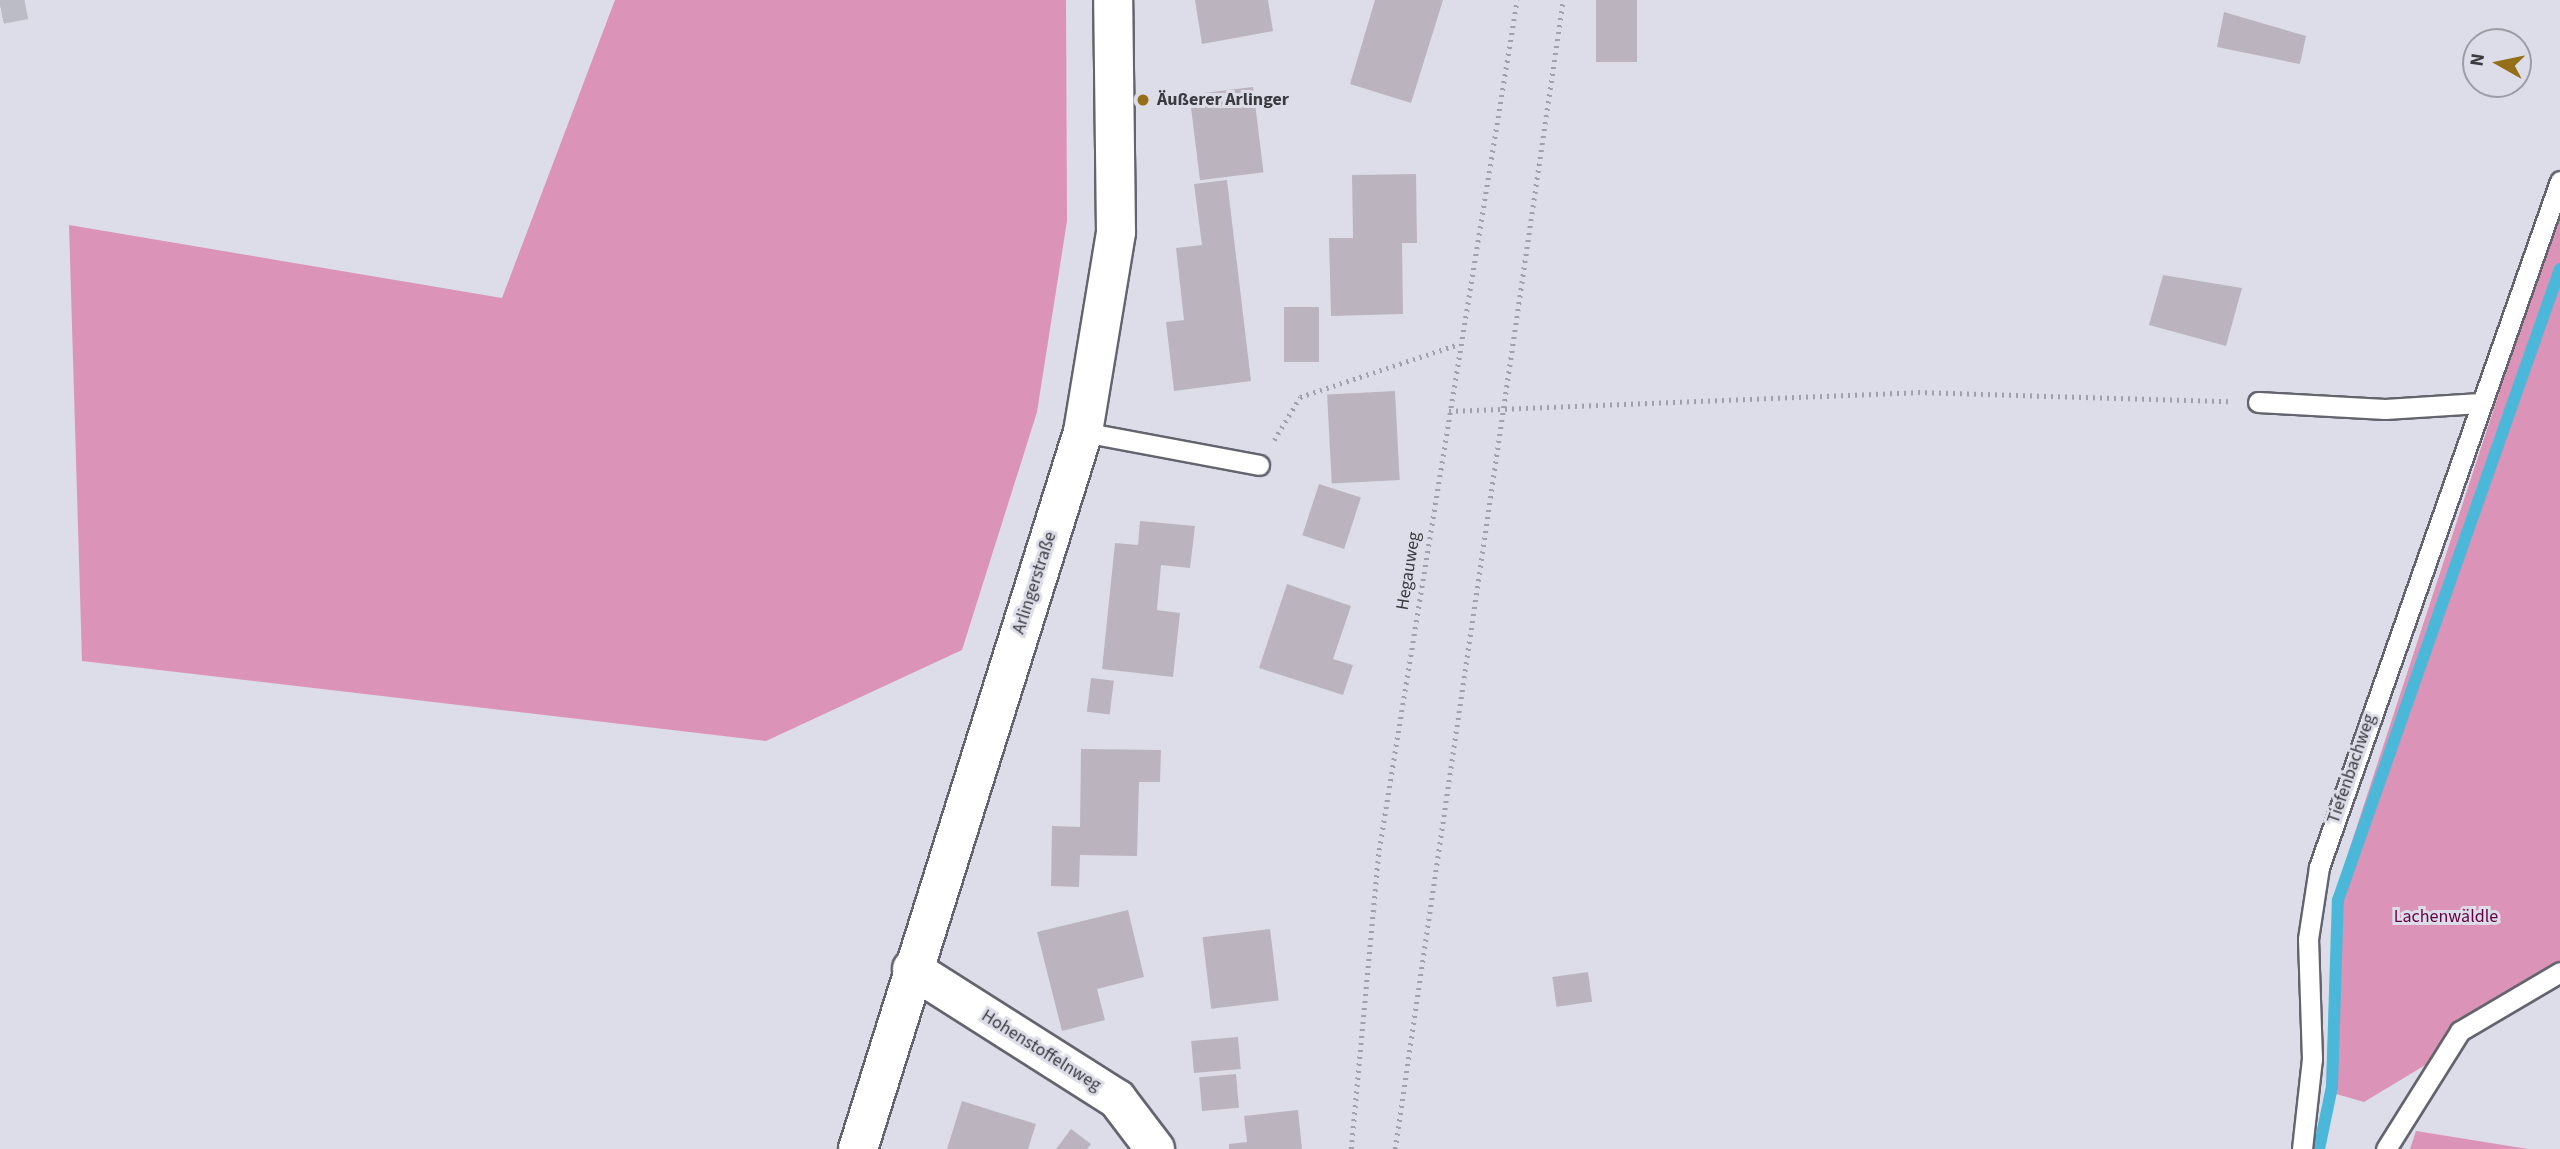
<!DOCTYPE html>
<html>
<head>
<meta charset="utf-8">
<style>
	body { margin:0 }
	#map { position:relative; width:2560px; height:1149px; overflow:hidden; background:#dddde9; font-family:"Source Sans 3",sans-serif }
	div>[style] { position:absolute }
	.green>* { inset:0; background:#db93b7 }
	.stream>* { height:12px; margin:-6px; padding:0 6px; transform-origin:6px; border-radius:6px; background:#4bb8d9 }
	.building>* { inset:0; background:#bbb4be; transform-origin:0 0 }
	.trunk-tunnel>* { height:38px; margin-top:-19px; transform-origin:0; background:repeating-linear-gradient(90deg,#bcbcc7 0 38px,transparent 0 57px) }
	.path>* { height:4.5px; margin-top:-2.25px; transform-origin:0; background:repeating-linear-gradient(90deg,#a0a0aa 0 2px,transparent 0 7px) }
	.roads { filter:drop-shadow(2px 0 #63646e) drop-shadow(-2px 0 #63646e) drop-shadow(0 2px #63646e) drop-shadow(0 -2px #63646e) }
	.service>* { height:19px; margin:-9.5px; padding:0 9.5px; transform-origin:9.5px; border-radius:9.5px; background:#fff }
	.minor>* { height:38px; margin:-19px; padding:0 19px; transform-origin:19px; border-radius:19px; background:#fff }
	.secondary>* { height:38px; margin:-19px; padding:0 19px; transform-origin:19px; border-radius:19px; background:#fff }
	.dots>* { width:19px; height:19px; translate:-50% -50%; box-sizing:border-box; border:4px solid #dddde9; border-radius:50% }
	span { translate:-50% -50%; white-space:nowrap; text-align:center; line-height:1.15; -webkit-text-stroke:6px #dddde9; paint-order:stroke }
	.poi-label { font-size:18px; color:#3a3a3f; font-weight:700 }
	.left { translate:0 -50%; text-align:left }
	.street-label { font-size:18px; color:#3a3a3f }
	.park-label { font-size:18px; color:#640243 }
	.north { position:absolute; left:2462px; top:28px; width:70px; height:70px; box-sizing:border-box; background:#dddde9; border:2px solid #9c9ca5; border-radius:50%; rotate:279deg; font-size:19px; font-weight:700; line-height:28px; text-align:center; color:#3a3a3f }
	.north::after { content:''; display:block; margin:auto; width:24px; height:32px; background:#946f17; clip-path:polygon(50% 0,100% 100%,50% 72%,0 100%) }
</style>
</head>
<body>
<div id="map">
	<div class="green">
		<i style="clip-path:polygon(615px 0,1066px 0,1067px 221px,1037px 412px,962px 650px,766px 741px,82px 661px,69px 225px,502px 298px)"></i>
		<i style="clip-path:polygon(2560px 207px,2560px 984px,2364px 1102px,2326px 1091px,2333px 899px)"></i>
		<i style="clip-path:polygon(2416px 1131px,2528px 1149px,2410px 1149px)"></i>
	</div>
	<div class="stream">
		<i style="left:2319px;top:1149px;width:63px;rotate:-78.2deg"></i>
		<i style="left:2332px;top:1087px;width:187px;rotate:-88.2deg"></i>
		<i style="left:2338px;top:900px;width:669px;rotate:-70.62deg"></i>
	</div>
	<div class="building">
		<i style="clip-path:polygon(1195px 0,1268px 0,1273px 31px,1202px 44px)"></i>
		<i style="clip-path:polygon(1375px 0,1443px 0,1411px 103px,1350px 84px)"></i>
		<i style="left:1596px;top:0;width:41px;height:62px"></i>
		<i style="clip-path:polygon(2224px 12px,2306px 36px,2300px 64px,2217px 47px)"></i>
		<i style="left:1253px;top:87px;width:86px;height:64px;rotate:83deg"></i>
		<i style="clip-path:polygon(1416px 174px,1417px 243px,1402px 243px,1403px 314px,1331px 316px,1329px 238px,1353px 238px,1352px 175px)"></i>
		<i style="clip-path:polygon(1227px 180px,1251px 381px,1174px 391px,1166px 322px,1184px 320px,1176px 248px,1202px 245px,1194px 184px)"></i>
		<i style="clip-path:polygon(2163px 275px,2242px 288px,2226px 346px,2149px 325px)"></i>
		<i style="left:1284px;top:307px;width:35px;height:55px"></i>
		<i style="left:1395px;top:391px;width:89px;height:68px;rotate:87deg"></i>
		<i style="left:1319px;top:484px;width:44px;height:54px;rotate:18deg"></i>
		<i style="clip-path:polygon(1140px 521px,1195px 526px,1190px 568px,1161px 565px,1157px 610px,1180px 613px,1173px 677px,1102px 669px,1115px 543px,1138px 545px)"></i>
		<i style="clip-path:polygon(1287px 584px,1351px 606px,1333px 659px,1353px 665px,1343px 695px,1259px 668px)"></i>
		<i style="left:1091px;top:678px;width:23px;height:34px;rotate:7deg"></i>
		<i style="clip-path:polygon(1081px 749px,1161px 750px,1160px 782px,1139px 782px,1137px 856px,1080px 855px,1079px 887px,1051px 886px,1052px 826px,1080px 827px)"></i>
		<i style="clip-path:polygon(1128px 910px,1144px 977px,1097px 989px,1105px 1020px,1062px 1031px,1037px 932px)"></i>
		<i style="left:1270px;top:929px;width:72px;height:68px;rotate:83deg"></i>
		<i style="left:1588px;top:972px;width:30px;height:36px;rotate:82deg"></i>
		<i style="left:1238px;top:1037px;width:32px;height:47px;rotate:85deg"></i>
		<i style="left:1236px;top:1074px;width:34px;height:37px;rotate:85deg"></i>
		<i style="clip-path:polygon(962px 1101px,1036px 1124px,1028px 1149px,947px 1149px)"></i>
		<i style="clip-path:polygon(1298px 1110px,1302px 1149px,1229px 1149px,1229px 1144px,1247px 1142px,1244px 1116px)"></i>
		<i style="clip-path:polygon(1071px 1129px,1091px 1144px,1087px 1149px,1056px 1149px)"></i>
	</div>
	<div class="trunk-tunnel">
		<i style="left:0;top:5px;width:25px;rotate:-11deg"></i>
	</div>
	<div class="path">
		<i style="left:1449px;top:411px;width:469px;rotate:-2.3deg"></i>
		<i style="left:1918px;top:392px;width:311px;rotate:1.7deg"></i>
		<i style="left:1274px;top:440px;width:50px;rotate:-58.8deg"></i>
		<i style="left:1300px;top:397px;width:168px;rotate:-18.4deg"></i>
		<i style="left:1351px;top:1149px;width:300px;rotate:-84.7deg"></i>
		<i style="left:1379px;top:850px;width:861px;rotate:-80.78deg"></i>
		<i style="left:1395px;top:1149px;width:1161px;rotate:-81.68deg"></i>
	</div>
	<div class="roads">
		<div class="service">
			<i style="left:2258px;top:402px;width:127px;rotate:3.2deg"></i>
			<i style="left:2385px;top:409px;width:95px;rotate:-3.6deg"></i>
			<i style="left:1083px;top:432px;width:179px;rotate:10.6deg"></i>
			<i style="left:2302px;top:1149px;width:91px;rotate:-83.7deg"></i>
			<i style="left:2312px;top:1059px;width:120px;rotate:-91.9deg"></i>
			<i style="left:2308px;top:939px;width:73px;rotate:-81.3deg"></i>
			<i style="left:2319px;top:867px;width:727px;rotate:-70.64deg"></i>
			<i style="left:2386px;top:1149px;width:139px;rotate:-57.9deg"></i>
			<i style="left:2460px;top:1031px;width:116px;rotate:-30.5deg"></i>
		</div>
		<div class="minor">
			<i style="left:912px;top:969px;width:243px;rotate:32.4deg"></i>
			<i style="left:1117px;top:1099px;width:63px;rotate:52.8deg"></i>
		</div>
		<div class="secondary">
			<i style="left:858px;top:1149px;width:751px;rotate:-72.58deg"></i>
			<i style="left:1083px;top:432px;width:203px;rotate:-80.6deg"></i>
			<i style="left:1116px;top:232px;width:232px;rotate:-90.7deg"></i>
		</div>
	</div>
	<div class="dots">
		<i style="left:1143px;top:100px;background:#946f17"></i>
	</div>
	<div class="poi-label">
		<span class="left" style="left:1157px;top:100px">Äußerer Arlinger</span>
	</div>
	<div class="street-label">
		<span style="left:1409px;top:571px;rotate:-81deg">Hegauweg</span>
		<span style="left:1035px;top:583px;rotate:-72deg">Arlingerstraße</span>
		<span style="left:2352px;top:769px;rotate:-71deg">Tiefenbachweg</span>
		<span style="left:1041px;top:1051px;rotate:32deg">Hohenstoffelnweg</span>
	</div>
	<div class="park-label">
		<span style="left:2446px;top:917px">Lachenwäldle</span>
	</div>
	<div class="north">N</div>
</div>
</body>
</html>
